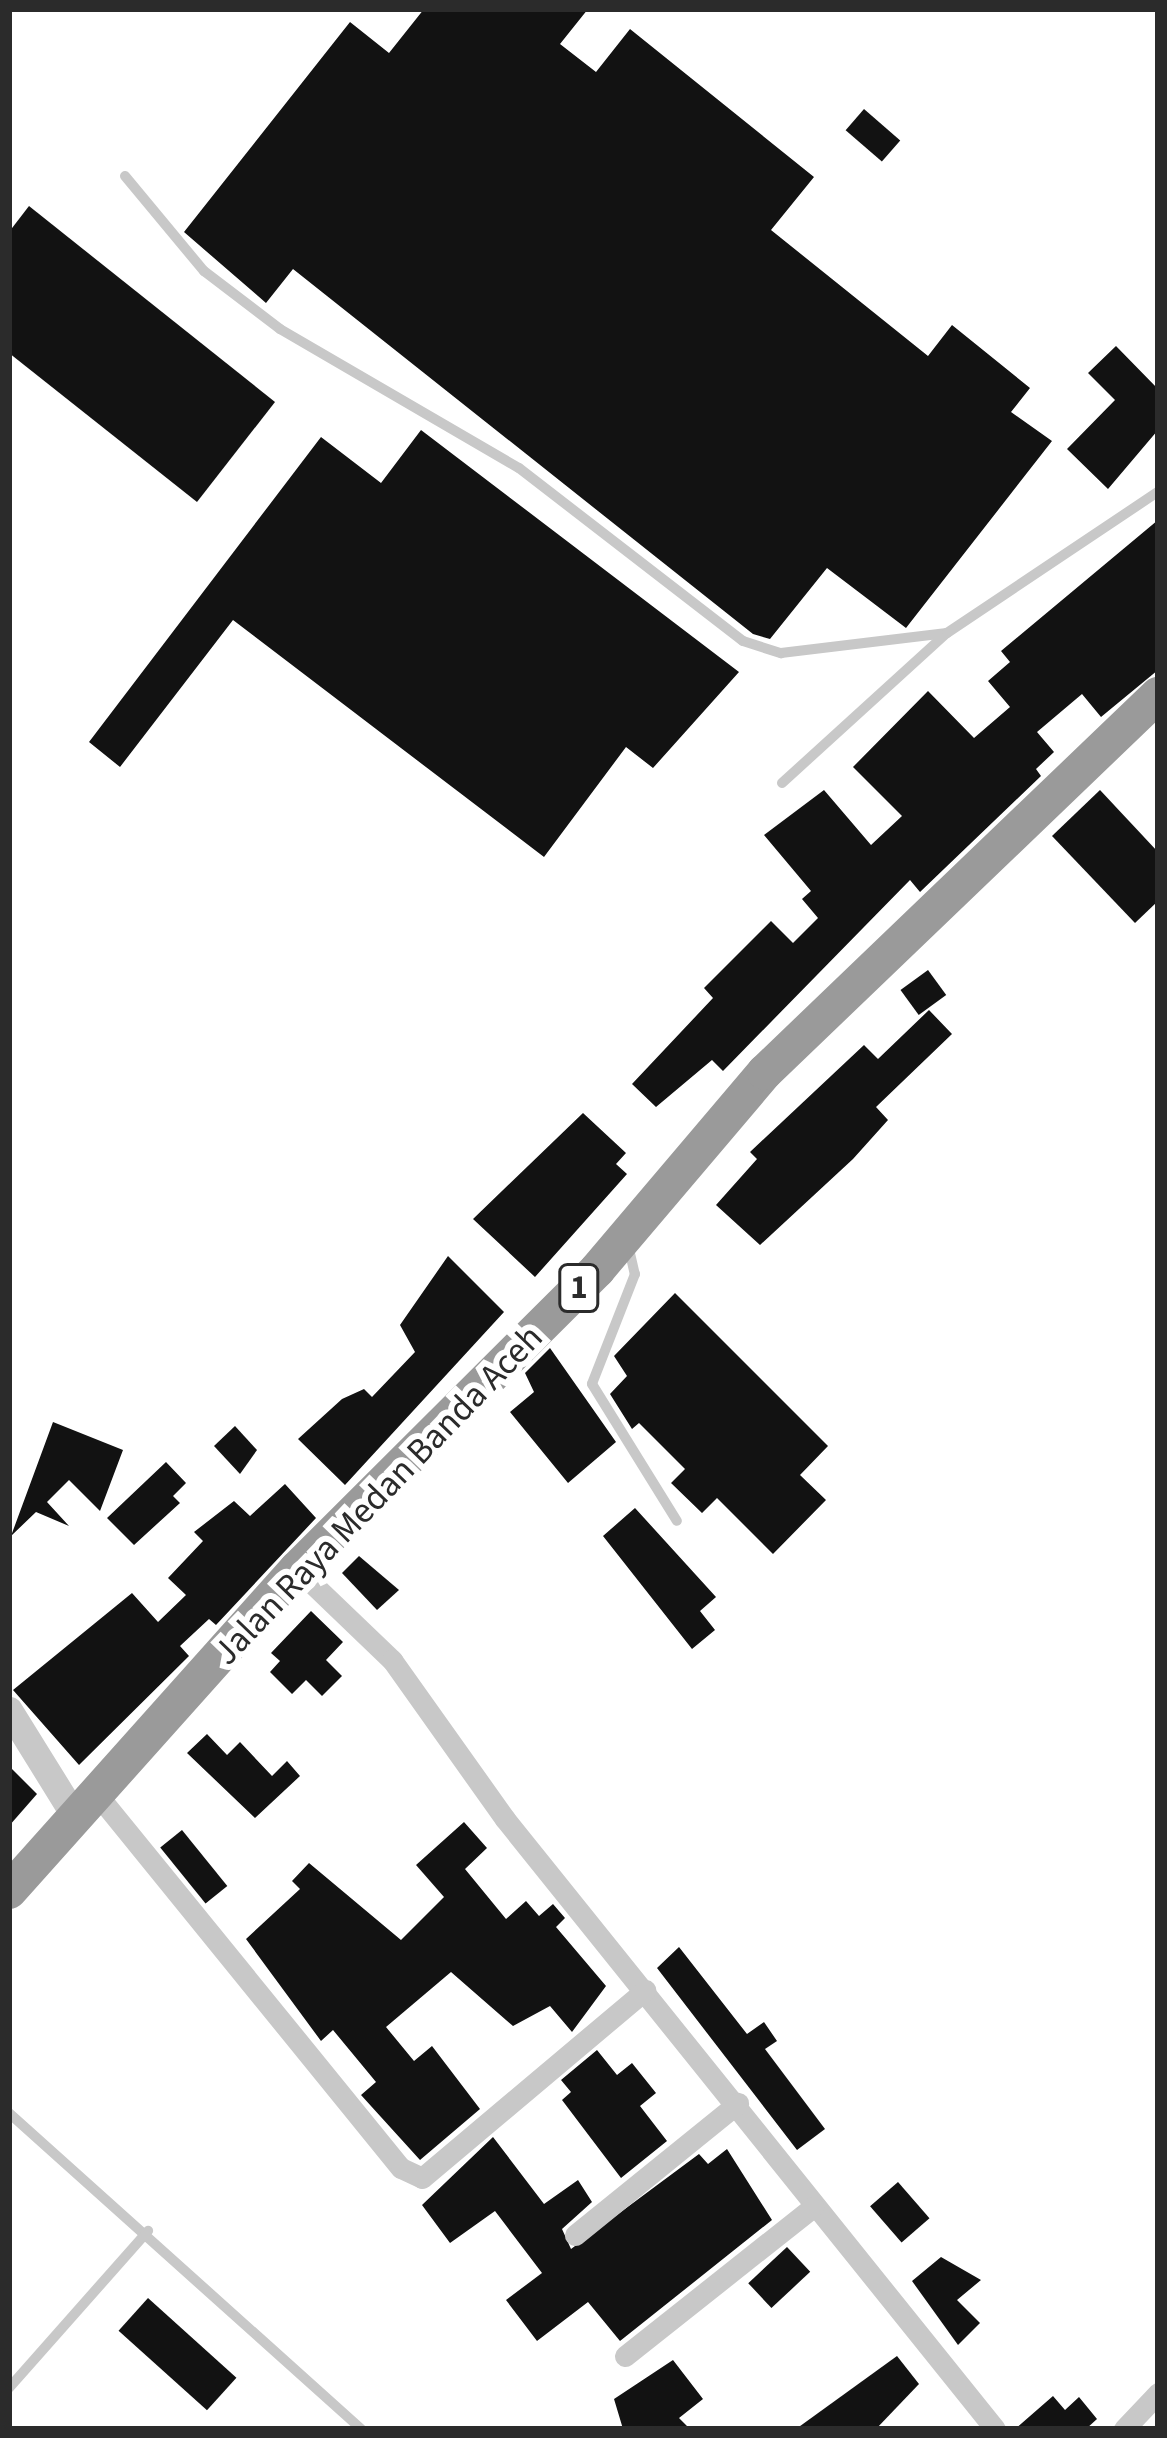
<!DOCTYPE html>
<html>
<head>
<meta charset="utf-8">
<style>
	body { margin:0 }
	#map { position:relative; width:1167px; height:2438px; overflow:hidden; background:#fff; font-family:"Source Sans 3",sans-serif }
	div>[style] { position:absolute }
	.building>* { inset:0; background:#121212; transform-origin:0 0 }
	.service>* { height:10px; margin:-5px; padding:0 5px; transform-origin:5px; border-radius:5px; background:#c8c8c8 }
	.minor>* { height:21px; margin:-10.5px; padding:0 10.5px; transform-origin:10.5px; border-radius:10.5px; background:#c8c8c8 }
	.tertiary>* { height:27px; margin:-13.5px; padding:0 13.5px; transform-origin:13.5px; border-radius:13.5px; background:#c8c8c8 }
	.trunk>* { height:36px; margin:-18px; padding:0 18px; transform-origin:18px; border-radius:18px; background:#9a9a9a }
	span { translate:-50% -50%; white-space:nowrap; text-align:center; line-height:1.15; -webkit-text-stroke:12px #fff; paint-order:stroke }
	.shield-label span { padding:3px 9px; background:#fff; border:3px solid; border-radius:9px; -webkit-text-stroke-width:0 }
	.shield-label { font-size:33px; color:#2b2b2b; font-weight:700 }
	.street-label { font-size:36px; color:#2b2b2b }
	.frame { position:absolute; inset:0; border:12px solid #2b2b2b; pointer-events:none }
</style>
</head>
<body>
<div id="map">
	<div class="building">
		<i style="clip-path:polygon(424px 9px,588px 9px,560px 44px,596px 72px,630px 29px,814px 177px,771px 230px,928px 356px,952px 325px,1030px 388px,1011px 412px,1052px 441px,906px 628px,827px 568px,770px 639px,753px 634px,293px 269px,266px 303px,184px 232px,350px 22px,389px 53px)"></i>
		<i style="left:864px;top:109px;width:48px;height:28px;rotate:41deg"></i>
		<i style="clip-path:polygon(29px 206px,275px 402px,197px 502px,9px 353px,9px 232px)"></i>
		<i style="clip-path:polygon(1116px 346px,1158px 389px,1158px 430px,1108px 489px,1067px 449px,1115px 400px,1088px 373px)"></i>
		<i style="clip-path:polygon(421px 430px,739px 672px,653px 768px,626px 747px,544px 857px,233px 620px,120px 767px,89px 742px,321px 437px,381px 483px)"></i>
		<i style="clip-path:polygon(1158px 520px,1158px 670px,1101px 717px,1082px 694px,1037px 732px,1054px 752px,1036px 769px,1041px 776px,920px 892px,910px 880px,723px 1071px,712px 1060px,656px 1107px,632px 1084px,713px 998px,704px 988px,771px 921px,793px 943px,818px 918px,802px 899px,811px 891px,764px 835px,824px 790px,871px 845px,902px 816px,853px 767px,928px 691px,974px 738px,1010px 707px,988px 681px,1010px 662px,1001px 651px)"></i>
		<i style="clip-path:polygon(1100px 790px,1158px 852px,1158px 901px,1135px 923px,1052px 836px)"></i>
		<i style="left:928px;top:970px;width:31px;height:34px;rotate:54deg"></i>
		<i style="clip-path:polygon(929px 1010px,952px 1034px,876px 1107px,888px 1120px,853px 1159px,760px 1245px,716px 1205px,757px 1159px,750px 1152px,864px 1045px,878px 1059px)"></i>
		<i style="clip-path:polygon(583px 1113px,626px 1153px,616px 1164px,627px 1174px,535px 1277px,473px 1219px)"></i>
		<i style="clip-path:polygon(448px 1256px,504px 1312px,345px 1485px,298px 1439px,342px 1399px,364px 1389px,372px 1397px,415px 1352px,400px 1325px)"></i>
		<i style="clip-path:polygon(675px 1293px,828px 1446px,800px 1475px,826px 1500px,773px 1554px,717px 1498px,702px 1513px,671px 1483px,685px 1469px,639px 1423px,632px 1429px,610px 1394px,627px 1376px,614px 1356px)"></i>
		<i style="clip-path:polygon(550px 1348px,616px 1442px,568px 1483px,510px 1412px,534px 1392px,525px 1373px)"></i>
		<i style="clip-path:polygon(53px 1422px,123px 1450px,100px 1511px,69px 1480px,47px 1502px,69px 1526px,36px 1512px,11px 1536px)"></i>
		<i style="clip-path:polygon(235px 1426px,257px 1450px,240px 1474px,214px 1446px)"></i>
		<i style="clip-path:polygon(166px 1462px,186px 1483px,173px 1496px,180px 1503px,134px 1545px,107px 1518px)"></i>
		<i style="clip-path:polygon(285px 1484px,316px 1518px,216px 1625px,209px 1619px,180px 1646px,189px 1656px,79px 1765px,13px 1690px,132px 1593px,158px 1622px,186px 1595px,168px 1578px,203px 1541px,194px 1532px,234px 1501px,250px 1516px)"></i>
		<i style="clip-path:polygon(635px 1508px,716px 1597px,700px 1611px,715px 1630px,692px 1649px,603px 1536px)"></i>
		<i style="clip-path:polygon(359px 1556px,399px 1590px,377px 1610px,342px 1573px)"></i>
		<i style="clip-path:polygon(311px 1611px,343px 1642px,326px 1660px,342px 1676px,322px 1696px,306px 1680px,292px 1694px,270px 1672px,280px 1661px,271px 1653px)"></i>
		<i style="clip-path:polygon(207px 1734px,227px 1755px,240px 1742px,272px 1776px,287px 1761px,300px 1776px,255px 1818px,187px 1753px)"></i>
		<i style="clip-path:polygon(9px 1766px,37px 1794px,9px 1826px)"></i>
		<i style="clip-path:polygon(464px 1822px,487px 1848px,465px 1869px,506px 1919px,526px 1901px,539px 1916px,553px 1904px,565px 1918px,556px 1927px,606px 1986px,572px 2032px,550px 2006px,513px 2026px,451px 1972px,386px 2027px,414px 2061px,432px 2046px,480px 2109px,420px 2160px,361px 2095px,376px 2082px,333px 2030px,321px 2041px,246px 1939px,300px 1889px,292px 1881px,309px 1863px,401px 1940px,444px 1897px,416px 1865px)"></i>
		<i style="left:182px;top:1830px;width:72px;height:28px;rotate:51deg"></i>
		<i style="clip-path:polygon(679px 1947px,747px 2034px,764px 2022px,777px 2041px,765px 2049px,825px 2129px,797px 2150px,657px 1968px)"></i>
		<i style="clip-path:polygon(597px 2050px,617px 2075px,632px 2063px,656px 2093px,640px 2106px,667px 2141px,621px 2178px,562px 2100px,571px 2092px,561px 2080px)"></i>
		<i style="clip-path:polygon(493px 2137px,544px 2204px,578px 2180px,592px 2202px,562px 2229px,571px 2249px,699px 2154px,708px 2164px,727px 2149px,772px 2220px,620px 2341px,588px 2302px,537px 2341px,506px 2300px,542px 2273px,495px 2211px,450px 2243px,422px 2205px)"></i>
		<i style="left:898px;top:2182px;width:48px;height:37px;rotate:49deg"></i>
		<i style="left:787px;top:2247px;width:34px;height:53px;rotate:47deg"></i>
		<i style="clip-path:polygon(941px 2257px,981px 2280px,957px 2300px,980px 2323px,958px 2345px,912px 2281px)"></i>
		<i style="left:148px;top:2298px;width:119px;height:44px;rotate:42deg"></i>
		<i style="clip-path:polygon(897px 2356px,919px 2384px,876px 2429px,796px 2429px)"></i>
		<i style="clip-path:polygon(673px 2360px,703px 2399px,679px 2418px,690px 2429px,623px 2429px,614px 2399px)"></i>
		<i style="clip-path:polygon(1053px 2396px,1065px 2410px,1079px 2397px,1097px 2419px,1086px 2429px,1015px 2429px)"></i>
	</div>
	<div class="service">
		<i style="left:125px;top:176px;width:124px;rotate:50.3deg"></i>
		<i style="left:204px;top:271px;width:96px;rotate:37.3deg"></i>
		<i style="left:280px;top:329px;width:276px;rotate:30.2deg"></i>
		<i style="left:519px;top:468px;width:283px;rotate:37.7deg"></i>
		<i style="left:743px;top:641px;width:40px;rotate:18deg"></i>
		<i style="left:781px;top:653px;width:167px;rotate:-6.9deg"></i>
		<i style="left:782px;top:783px;width:223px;rotate:-42.3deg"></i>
		<i style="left:947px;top:633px;width:254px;rotate:-33.8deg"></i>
		<i style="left:629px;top:1249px;width:26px;rotate:77deg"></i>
		<i style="left:635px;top:1274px;width:118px;rotate:111.4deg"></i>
		<i style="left:592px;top:1384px;width:161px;rotate:58.2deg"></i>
		<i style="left:9px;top:2113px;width:473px;rotate:41.9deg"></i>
		<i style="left:9px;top:2388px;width:210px;rotate:-48.5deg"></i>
	</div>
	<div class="minor">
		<i style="left:297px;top:1569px;width:132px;rotate:43.8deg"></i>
		<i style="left:392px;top:1660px;width:195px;rotate:54.6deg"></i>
		<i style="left:505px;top:1819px;width:782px;rotate:51.23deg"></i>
		<i style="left:96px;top:1793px;width:483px;rotate:50.9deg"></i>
		<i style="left:401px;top:2168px;width:23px;rotate:25deg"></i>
		<i style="left:422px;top:2178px;width:292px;rotate:-40.1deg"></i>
		<i style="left:575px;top:2235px;width:210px;rotate:-39deg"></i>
		<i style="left:625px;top:2356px;width:240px;rotate:-38.4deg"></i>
		<i style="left:1124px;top:2429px;width:50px;rotate:-46.6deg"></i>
	</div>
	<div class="tertiary">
		<i style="left:9px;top:1710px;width:123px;rotate:58.2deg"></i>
	</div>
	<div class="trunk">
		<i style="left:9px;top:1891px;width:432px;rotate:-48.2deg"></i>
		<i style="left:297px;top:1569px;width:424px;rotate:-44.9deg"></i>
		<i style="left:597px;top:1270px;width:260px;rotate:-49.7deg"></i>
		<i style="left:765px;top:1072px;width:545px;rotate:-43.81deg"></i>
	</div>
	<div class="shield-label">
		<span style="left:579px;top:1288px">1</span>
	</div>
	<div class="street-label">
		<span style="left:378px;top:1495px;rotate:-46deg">Jalan Raya Medan Banda Aceh</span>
	</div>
	<div class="frame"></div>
</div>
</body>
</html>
